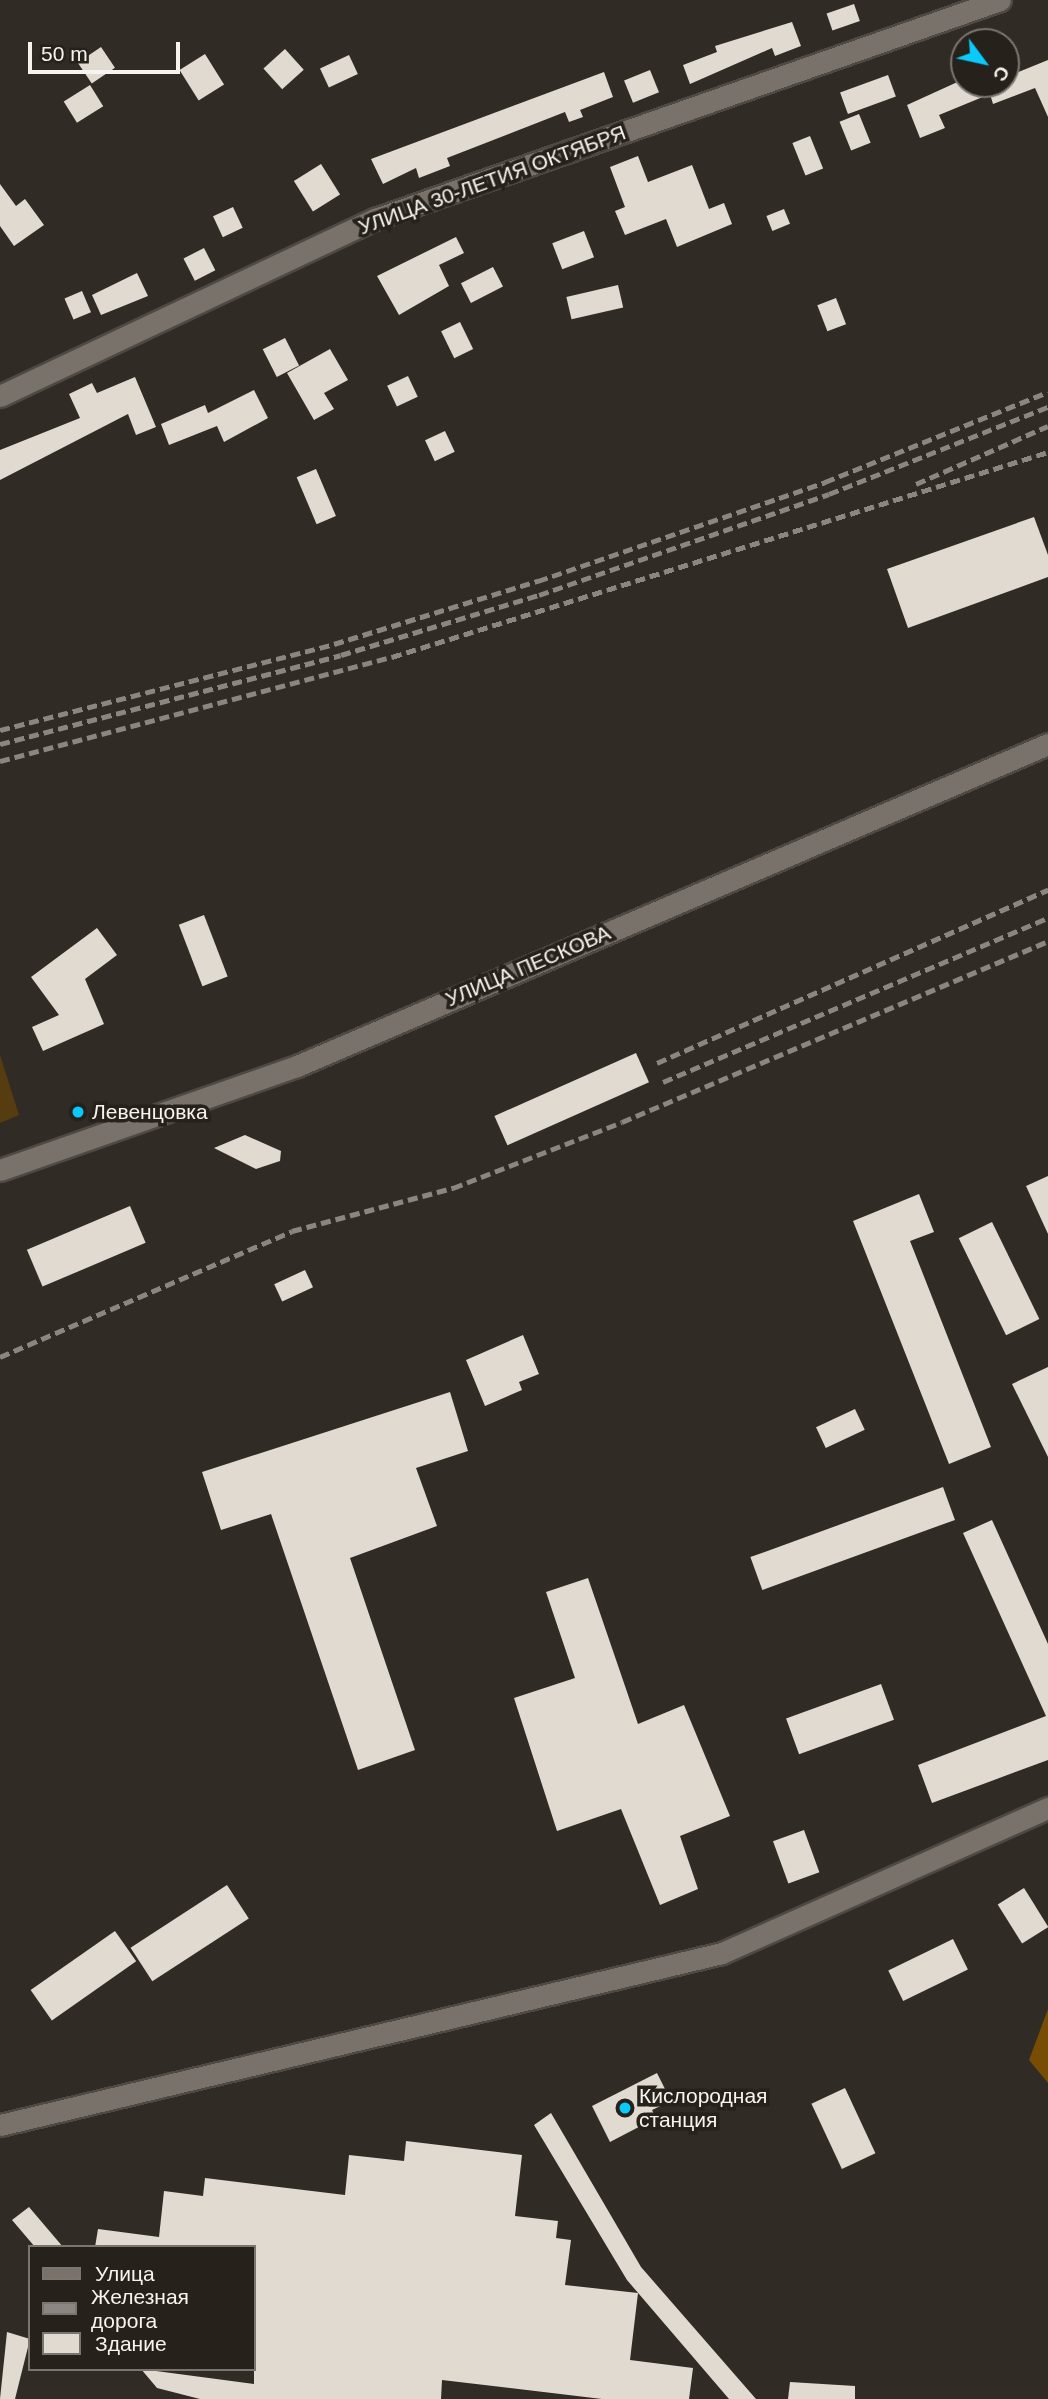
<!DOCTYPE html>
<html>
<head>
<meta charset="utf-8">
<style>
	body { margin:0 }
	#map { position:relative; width:1048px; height:2399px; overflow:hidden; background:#302b24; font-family:Helvetica,sans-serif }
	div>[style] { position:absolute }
	.green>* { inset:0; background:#583c11 }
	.water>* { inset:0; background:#774d03 }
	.building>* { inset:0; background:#e1dad1; transform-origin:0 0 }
	.roads { filter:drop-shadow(2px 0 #4e4943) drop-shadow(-2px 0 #4e4943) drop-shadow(0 2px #4e4943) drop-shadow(0 -2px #4e4943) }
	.minor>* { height:21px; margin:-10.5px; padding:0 10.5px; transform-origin:10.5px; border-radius:10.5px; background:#79726b }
	.rail>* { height:5px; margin-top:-2.5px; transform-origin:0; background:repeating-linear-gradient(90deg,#8b8681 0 10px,transparent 0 15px) }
	.dots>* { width:19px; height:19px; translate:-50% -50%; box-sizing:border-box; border:4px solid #26211b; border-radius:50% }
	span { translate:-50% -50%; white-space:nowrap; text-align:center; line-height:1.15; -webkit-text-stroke:7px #26211b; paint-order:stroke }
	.street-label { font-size:21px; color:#f7f3ef }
	.poi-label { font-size:21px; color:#f7f3ef }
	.left { translate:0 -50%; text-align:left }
	.legend { position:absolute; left:28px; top:2245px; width:228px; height:126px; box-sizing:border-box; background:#26211b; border:2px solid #7a7570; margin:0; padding:9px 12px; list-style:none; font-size:21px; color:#f7f3ef }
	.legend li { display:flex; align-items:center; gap:14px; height:35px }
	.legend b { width:35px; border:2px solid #7a7570 }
	.north { position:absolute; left:950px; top:28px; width:70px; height:70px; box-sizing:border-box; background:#26211b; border:2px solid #7a7570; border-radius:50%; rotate:123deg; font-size:19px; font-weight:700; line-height:28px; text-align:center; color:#f7f3ef }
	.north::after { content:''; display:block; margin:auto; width:24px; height:32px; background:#0acafa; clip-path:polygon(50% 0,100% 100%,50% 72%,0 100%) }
	.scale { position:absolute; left:28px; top:42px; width:152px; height:32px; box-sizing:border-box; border:4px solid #f7f3ef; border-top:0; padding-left:9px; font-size:21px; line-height:24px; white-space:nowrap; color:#f7f3ef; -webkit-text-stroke:5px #26211b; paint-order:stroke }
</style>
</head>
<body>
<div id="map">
	<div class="green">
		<i style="clip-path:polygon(0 1055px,19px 1115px,0 1123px)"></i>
	</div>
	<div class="water">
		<i style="clip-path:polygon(1048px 2009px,1048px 2083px,1029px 2060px)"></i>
	</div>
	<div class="building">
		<i style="left:854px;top:4px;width:18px;height:29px;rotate:71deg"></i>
		<i style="clip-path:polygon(792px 22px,801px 46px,775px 56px,772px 48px,690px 84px,683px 65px,717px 52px,715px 46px)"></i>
		<i style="left:101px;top:47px;width:25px;height:28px;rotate:56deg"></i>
		<i style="left:285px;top:49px;width:28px;height:29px;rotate:48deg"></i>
		<i style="left:205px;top:54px;width:36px;height:30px;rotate:58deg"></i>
		<i style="left:349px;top:55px;width:21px;height:32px;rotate:65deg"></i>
		<i style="clip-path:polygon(1048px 60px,1048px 117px,1035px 88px,993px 104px,990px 94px,939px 115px,945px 128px,920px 138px,907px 105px,964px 79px,1006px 84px,1006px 77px)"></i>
		<i style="left:650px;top:70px;width:24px;height:28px;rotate:68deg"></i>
		<i style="clip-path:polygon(604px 72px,613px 97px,580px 110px,583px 117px,569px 122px,565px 112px,447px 158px,450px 166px,419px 178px,416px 168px,383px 184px,371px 159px)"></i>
		<i style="left:888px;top:75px;width:23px;height:51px;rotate:70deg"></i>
		<i style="left:90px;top:85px;width:25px;height:31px;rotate:58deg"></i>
		<i style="left:859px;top:114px;width:31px;height:21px;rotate:68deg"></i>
		<i style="left:810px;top:136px;width:35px;height:19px;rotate:68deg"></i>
		<i style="clip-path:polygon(638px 156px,648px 182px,692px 165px,709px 209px,724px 203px,732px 224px,677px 247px,666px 219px,625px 235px,615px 211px,625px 207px,610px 167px)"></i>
		<i style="left:321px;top:164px;width:36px;height:32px;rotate:58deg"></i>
		<i style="clip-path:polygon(0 184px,16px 206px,25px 199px,44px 225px,14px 246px,0 226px)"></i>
		<i style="left:233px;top:207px;width:23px;height:22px;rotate:65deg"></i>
		<i style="left:784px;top:209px;width:16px;height:19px;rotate:68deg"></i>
		<i style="left:584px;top:231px;width:28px;height:34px;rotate:69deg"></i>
		<i style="clip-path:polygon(456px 237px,464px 253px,439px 265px,449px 286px,399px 315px,377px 276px)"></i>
		<i style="left:204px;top:248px;width:25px;height:23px;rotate:63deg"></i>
		<i style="left:493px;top:267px;width:22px;height:36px;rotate:63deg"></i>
		<i style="clip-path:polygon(137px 273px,148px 296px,101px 315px,92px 295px)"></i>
		<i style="left:618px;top:285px;width:23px;height:53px;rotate:77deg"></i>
		<i style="left:82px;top:291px;width:23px;height:19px;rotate:67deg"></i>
		<i style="left:836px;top:298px;width:28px;height:20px;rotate:69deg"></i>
		<i style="left:460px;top:322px;width:30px;height:21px;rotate:64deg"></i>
		<i style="left:285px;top:338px;width:31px;height:25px;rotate:63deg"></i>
		<i style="clip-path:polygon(330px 349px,348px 380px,324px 393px,334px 409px,314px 420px,287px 373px)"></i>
		<i style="left:408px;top:376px;width:23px;height:23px;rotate:65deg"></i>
		<i style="clip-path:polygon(135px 377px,156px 427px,136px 435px,128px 414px,0 480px,0 450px,80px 418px,69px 394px,92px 383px,97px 393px)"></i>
		<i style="clip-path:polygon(254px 390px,268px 418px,224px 442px,217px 426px,169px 445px,161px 424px,205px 405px,208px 413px)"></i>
		<i style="left:445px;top:431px;width:23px;height:22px;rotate:65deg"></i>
		<i style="left:316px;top:469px;width:51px;height:21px;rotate:67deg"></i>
		<i style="clip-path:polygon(1034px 517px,1048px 555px,1048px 577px,908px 628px,887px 569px)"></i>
		<i style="left:204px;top:915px;width:66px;height:27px;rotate:69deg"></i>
		<i style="clip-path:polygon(97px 928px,117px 955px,85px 979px,104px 1024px,43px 1051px,32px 1027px,59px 1015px,31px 977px)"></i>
		<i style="left:636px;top:1053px;width:32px;height:155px;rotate:66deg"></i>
		<i style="clip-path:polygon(245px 1135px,281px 1151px,280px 1161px,256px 1169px,214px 1148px)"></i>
		<i style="clip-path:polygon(1048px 1176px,1048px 1234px,1026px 1186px)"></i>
		<i style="clip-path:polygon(919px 1194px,934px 1232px,910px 1241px,991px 1447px,949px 1464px,853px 1221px)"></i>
		<i style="left:130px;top:1206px;width:40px;height:112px;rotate:67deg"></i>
		<i style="left:992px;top:1222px;width:108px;height:37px;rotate:64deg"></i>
		<i style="left:305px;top:1270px;width:19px;height:34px;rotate:65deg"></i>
		<i style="clip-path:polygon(523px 1335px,539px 1374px,519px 1382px,522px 1390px,485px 1406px,466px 1360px)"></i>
		<i style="clip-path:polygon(1048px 1367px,1048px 1457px,1012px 1384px)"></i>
		<i style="clip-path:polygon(450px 1392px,468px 1451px,416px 1468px,437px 1526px,350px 1558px,415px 1750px,358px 1770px,271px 1514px,221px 1530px,202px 1472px)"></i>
		<i style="left:855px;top:1409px;width:23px;height:43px;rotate:65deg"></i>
		<i style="left:943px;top:1487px;width:35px;height:205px;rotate:70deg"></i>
		<i style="clip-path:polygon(992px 1520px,1048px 1644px,1048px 1760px,932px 1803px,918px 1765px,1046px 1716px,963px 1533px)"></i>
		<i style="clip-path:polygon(588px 1578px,638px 1724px,684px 1705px,730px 1816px,680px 1836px,698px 1889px,660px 1905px,621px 1809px,557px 1831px,514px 1698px,575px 1678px,546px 1592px)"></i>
		<i style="left:881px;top:1684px;width:38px;height:101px;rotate:70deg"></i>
		<i style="left:804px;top:1830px;width:45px;height:33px;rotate:70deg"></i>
		<i style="left:227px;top:1885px;width:40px;height:115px;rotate:57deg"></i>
		<i style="left:1024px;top:1888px;width:46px;height:31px;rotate:58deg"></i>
		<i style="left:115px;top:1931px;width:37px;height:103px;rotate:55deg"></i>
		<i style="left:953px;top:1939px;width:34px;height:72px;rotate:64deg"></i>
		<i style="clip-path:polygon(657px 2073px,671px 2101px,652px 2110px,656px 2118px,610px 2142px,592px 2106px)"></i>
		<i style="left:845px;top:2088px;width:72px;height:37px;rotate:65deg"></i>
		<i style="clip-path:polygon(551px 2113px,641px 2267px,756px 2399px,729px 2399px,627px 2280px,534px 2125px)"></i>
		<i style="clip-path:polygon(406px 2141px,522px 2155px,515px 2216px,558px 2221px,556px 2238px,571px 2240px,565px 2285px,638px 2293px,630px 2360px,693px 2368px,689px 2399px,602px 2399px,442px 2380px,441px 2399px,200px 2399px,157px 2388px,141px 2369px,254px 2384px,254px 2247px,95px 2247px,98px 2229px,159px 2237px,164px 2191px,203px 2196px,205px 2178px,345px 2195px,349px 2155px,404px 2161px)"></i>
		<i style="clip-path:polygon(29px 2207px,63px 2247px,35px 2247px,12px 2220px)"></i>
		<i style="clip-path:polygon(7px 2332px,30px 2339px,15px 2399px,0 2399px)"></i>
		<i style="clip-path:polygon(790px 2382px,855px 2386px,855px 2399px,788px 2399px)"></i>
	</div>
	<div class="roads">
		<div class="minor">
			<i style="left:0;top:396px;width:415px;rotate:-25.3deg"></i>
			<i style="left:375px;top:219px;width:662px;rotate:-19.31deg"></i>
			<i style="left:0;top:1170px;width:315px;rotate:-19.3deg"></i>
			<i style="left:297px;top:1066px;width:817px;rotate:-23.21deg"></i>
			<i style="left:0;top:2125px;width:742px;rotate:-13.4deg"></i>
			<i style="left:722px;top:1953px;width:357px;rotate:-24deg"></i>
		</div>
	</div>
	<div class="rail">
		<i style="left:916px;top:484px;width:144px;rotate:-23.7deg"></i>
		<i style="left:0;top:730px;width:345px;rotate:-14.4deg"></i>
		<i style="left:334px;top:644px;width:214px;rotate:-17.2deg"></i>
		<i style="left:538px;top:581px;width:304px;rotate:-19deg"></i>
		<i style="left:825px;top:482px;width:240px;rotate:-22deg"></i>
		<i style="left:0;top:744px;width:352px;rotate:-14.6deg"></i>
		<i style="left:341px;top:655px;width:207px;rotate:-16.9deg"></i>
		<i style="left:539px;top:595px;width:307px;rotate:-19.2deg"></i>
		<i style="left:829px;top:494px;width:236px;rotate:-21.7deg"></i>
		<i style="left:0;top:761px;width:406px;rotate:-14.9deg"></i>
		<i style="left:392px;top:657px;width:687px;rotate:-17.35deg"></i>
		<i style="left:657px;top:1063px;width:428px;rotate:-23.9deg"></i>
		<i style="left:663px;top:1082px;width:418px;rotate:-23.1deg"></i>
		<i style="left:0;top:1357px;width:318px;rotate:-23.3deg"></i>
		<i style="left:292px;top:1231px;width:167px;rotate:-15deg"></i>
		<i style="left:453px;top:1188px;width:181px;rotate:-21.3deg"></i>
		<i style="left:622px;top:1122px;width:463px;rotate:-23deg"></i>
	</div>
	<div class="dots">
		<i style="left:78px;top:1112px;background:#0acafa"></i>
		<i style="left:625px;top:2108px;background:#0acafa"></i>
	</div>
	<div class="street-label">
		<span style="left:492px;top:180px;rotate:-20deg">УЛИЦА 30-ЛЕТИЯ ОКТЯБРЯ</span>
		<span style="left:528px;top:966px;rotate:-23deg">УЛИЦА ПЕСКОВА</span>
	</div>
	<div class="poi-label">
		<span class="left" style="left:92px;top:1112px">Левенцовка</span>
		<span class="left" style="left:639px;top:2108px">Кислородная<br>станция</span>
	</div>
	<ul class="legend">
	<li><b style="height:9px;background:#79726b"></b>Улица</li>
	<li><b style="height:9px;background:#8b8681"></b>Железная дорога</li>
	<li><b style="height:19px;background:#e1dad1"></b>Здание</li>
	</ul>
	<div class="north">С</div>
	<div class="scale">50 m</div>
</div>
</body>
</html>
